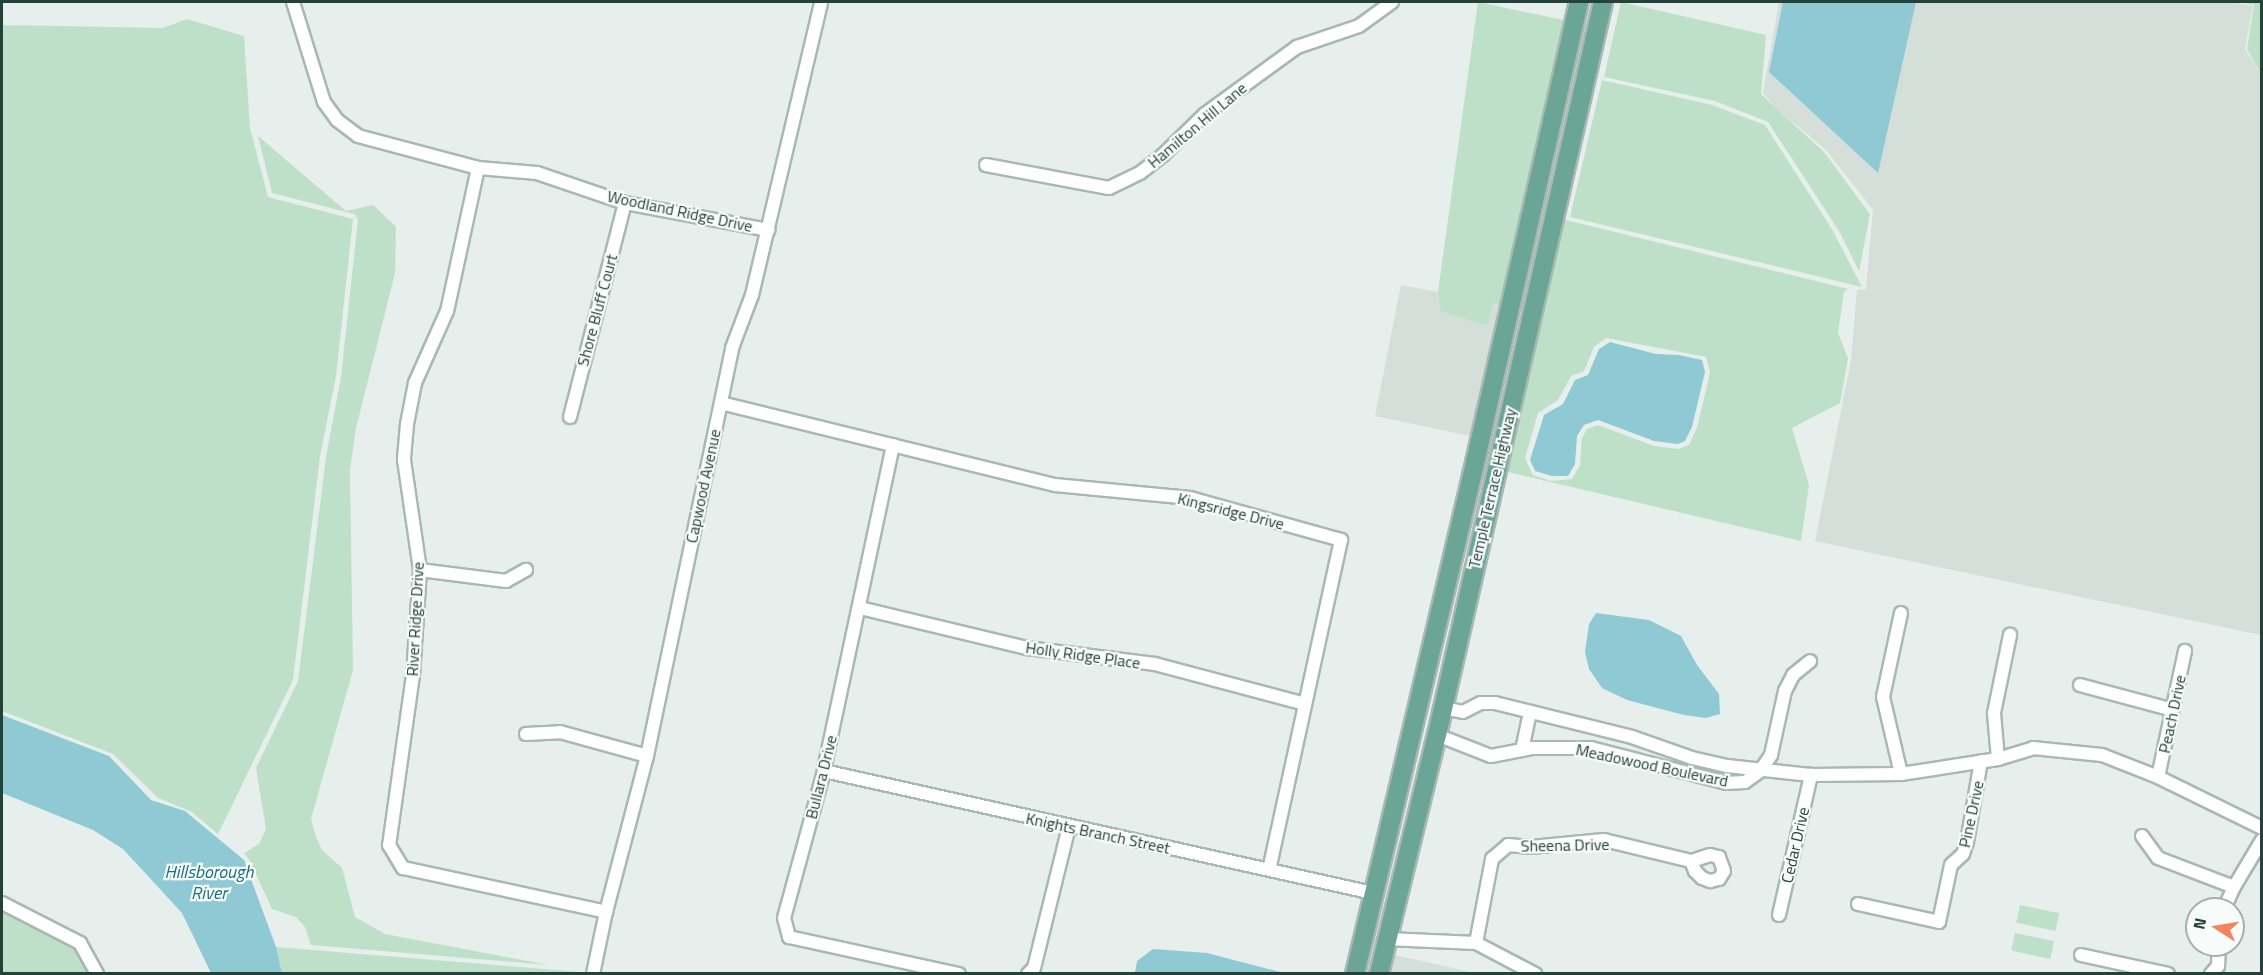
<!DOCTYPE html>
<html>
<head>
<meta charset="utf-8">
<style>
	body { margin:0 }
	#map { position:relative; width:2263px; height:975px; overflow:hidden; background:#e6efeb; font-family:"Titillium Web",sans-serif }
	div>[style] { position:absolute }
	.built>* { inset:0; background:#d4dfda }
	.green>* { inset:0; background:#bfe0c8; transform-origin:0 0 }
	.water>* { inset:0; background:#8ec9d4 }
	.roads { filter:drop-shadow(2px 0 #a8b8b2) drop-shadow(-2px 0 #a8b8b2) drop-shadow(0 2px #a8b8b2) drop-shadow(0 -2px #a8b8b2) }
	.street>* { height:12px; margin:-6px; padding:0 6px; transform-origin:6px; border-radius:6px; background:#fff }
	.primary>* { height:18px; margin:-9px; padding:0 9px; transform-origin:9px; border-radius:9px; background:#6aa596 }
	span { translate:-50% -50%; white-space:nowrap; text-align:center; line-height:1.15; -webkit-text-stroke:4.5px #f7fbf9; paint-order:stroke }
	.street-label { font-size:16px; color:#24423a }
	.water-label { font-size:18px; color:#1c6f80; font-style:italic }
	.frame { position:absolute; inset:0; border:3px solid #24423a; pointer-events:none }
	.north { position:absolute; left:2185px; top:897px; width:60px; height:60px; box-sizing:border-box; background:#f7fbf9; border:2px solid #a3b1ad; border-radius:50%; rotate:282deg; font-size:16px; font-weight:700; line-height:24px; text-align:center; color:#24423a }
	.north::after { content:''; display:block; margin:auto; width:21px; height:27px; background:#f4845f; clip-path:polygon(50% 0,100% 100%,50% 72%,0 100%) }
</style>
</head>
<body>
<div id="map">
	<div class="built">
		<i style="clip-path:polygon(1779px 2px,2231px 2px,2253px 6px,2245px 49px,2262px 76px,2261px 635px,1815px 541px,1851px 360px,1857px 290px,1866px 289px,1873px 210px,1826px 150px,1777px 109px,1763px 93px)"></i>
		<i style="clip-path:polygon(1401px 285px,1438px 292px,1440px 311px,1487px 326px,1494px 303px,1504px 305px,1475px 437px,1375px 416px)"></i>
		<i style="clip-path:polygon(1395px 955px,1475px 973px,1390px 973px)"></i>
	</div>
	<div class="green">
		<i style="clip-path:polygon(1478px 2px,1568px 21px,1504px 305px,1494px 303px,1487px 326px,1440px 311px,1438px 292px)"></i>
		<i style="clip-path:polygon(1621px 2px,1766px 35px,1761px 94px,1824px 152px,1870px 214px,1859px 271px,1839px 231px,1768px 122px,1715px 101px,1604px 77px)"></i>
		<i style="clip-path:polygon(2239px 2px,2261px 2px,2261px 74px,2247px 49px,2254px 5px)"></i>
		<i style="clip-path:polygon(187px 19px,244px 36px,250px 128px,268px 197px,353px 219px,336px 376px,320px 456px,293px 680px,218px 834px,192px 812px,158px 798px,113px 754px,2px 711px,2px 25px,163px 28px)"></i>
		<i style="clip-path:polygon(evenodd,1606px 21px,1609px 21px,1564px 216px,1566px 220px,1848px 289px,1844px 292px,1838px 333px,1848px 358px,1840px 403px,1792px 428px,1809px 485px,1801px 541px,1504px 471px,1606px 21px,1606px 338px,1706px 357px,1710px 373px,1697px 428px,1689px 445px,1679px 449px,1654px 446px,1598px 425px,1587px 429px,1582px 438px,1580px 465px,1572px 479px,1551px 481px,1533px 475px,1525px 458px,1538px 413px,1558px 400px,1571px 376px,1584px 371px,1594px 347px,1606px 338px)"></i>
		<i style="clip-path:polygon(1580px 24px,1591px 26px,1526px 310px,1517px 308px)"></i>
		<i style="clip-path:polygon(1602px 80px,1712px 105px,1765px 125px,1833px 231px,1862px 287px,1570px 217px)"></i>
		<i style="clip-path:polygon(258px 136px,346px 211px,373px 205px,396px 227px,395px 273px,356px 428px,350px 470px,353px 670px,311px 819px,316px 837px,322px 850px,342px 868px,355px 917px,385px 934px,549px 965px,311px 945px,305px 927px,296px 917px,272px 909px,249px 859px,244px 853px,259px 844px,266px 829px,256px 768px,298px 681px,326px 457px,341px 377px,358px 219px,354px 214px,272px 193px)"></i>
		<i style="left:2020px;top:905px;width:40px;height:18px;rotate:12deg"></i>
		<i style="clip-path:polygon(2px 910px,70px 945px,80px 953px,90px 973px,2px 973px)"></i>
		<i style="left:2015px;top:933px;width:40px;height:18px;rotate:12deg"></i>
		<i style="clip-path:polygon(276px 947px,592px 973px,282px 973px)"></i>
	</div>
	<div class="water">
		<i style="clip-path:polygon(1783px 2px,1916px 2px,1878px 173px,1769px 72px)"></i>
		<i style="clip-path:polygon(1610px 342px,1656px 354px,1679px 355px,1702px 360px,1705px 372px,1692px 427px,1685px 441px,1678px 444px,1654px 441px,1598px 420px,1584px 425px,1577px 436px,1575px 464px,1568px 476px,1552px 476px,1535px 471px,1530px 460px,1544px 415px,1563px 404px,1575px 380px,1588px 375px,1599px 349px)"></i>
		<i style="clip-path:polygon(1596px 613px,1649px 620px,1681px 636px,1697px 665px,1719px 694px,1720px 714px,1706px 718px,1684px 715px,1627px 700px,1602px 688px,1589px 669px,1585px 652px,1589px 624px)"></i>
		<i style="clip-path:polygon(2px 715px,109px 756px,151px 800px,185px 811px,244px 860px,276px 947px,282px 973px,211px 973px,182px 913px,123px 849px,93px 830px,2px 793px)"></i>
		<i style="clip-path:polygon(1153px 949px,1207px 953px,1284px 973px,1135px 973px,1137px 961px)"></i>
	</div>
	<div class="roads">
		<div class="street">
			<i style="left:293px;top:2px;width:105px;rotate:72.8deg"></i>
			<i style="left:324px;top:102px;width:22px;rotate:54deg"></i>
			<i style="left:337px;top:120px;width:26px;rotate:37deg"></i>
			<i style="left:358px;top:136px;width:124px;rotate:14.9deg"></i>
			<i style="left:478px;top:168px;width:59px;rotate:4.8deg"></i>
			<i style="left:537px;top:173px;width:93px;rotate:18.8deg"></i>
			<i style="left:625px;top:203px;width:146px;rotate:10.7deg"></i>
			<i style="left:986px;top:165px;width:125px;rotate:10.6deg"></i>
			<i style="left:1109px;top:188px;width:34px;rotate:-26deg"></i>
			<i style="left:1140px;top:173px;width:29px;rotate:-38deg"></i>
			<i style="left:1163px;top:155px;width:59px;rotate:-44.3deg"></i>
			<i style="left:1205px;top:114px;width:114px;rotate:-36.1deg"></i>
			<i style="left:1297px;top:47px;width:65px;rotate:-18.7deg"></i>
			<i style="left:1359px;top:26px;width:41px;rotate:-36deg"></i>
			<i style="left:478px;top:168px;width:146px;rotate:102.2deg"></i>
			<i style="left:447px;top:311px;width:79px;rotate:114deg"></i>
			<i style="left:415px;top:383px;width:42px;rotate:101deg"></i>
			<i style="left:407px;top:424px;width:36px;rotate:95deg"></i>
			<i style="left:404px;top:460px;width:111px;rotate:81.7deg"></i>
			<i style="left:420px;top:570px;width:105px;rotate:93.8deg"></i>
			<i style="left:413px;top:675px;width:172px;rotate:98deg"></i>
			<i style="left:389px;top:845px;width:27px;rotate:59deg"></i>
			<i style="left:403px;top:868px;width:208px;rotate:12.2deg"></i>
			<i style="left:721px;top:403px;width:344px;rotate:13.8deg"></i>
			<i style="left:1055px;top:485px;width:136px;rotate:5.5deg"></i>
			<i style="left:1190px;top:498px;width:157px;rotate:15.5deg"></i>
			<i style="left:1341px;top:540px;width:337px;rotate:102.3deg"></i>
			<i style="left:570px;top:417px;width:221px;rotate:-75.6deg"></i>
			<i style="left:893px;top:445px;width:333px;rotate:102deg"></i>
			<i style="left:824px;top:771px;width:152px;rotate:105.2deg"></i>
			<i style="left:784px;top:918px;width:20px;rotate:75deg"></i>
			<i style="left:789px;top:937px;width:174px;rotate:12.3deg"></i>
			<i style="left:420px;top:570px;width:87px;rotate:7.3deg"></i>
			<i style="left:506px;top:581px;width:23px;rotate:-29deg"></i>
			<i style="left:860px;top:608px;width:172px;rotate:13.5deg"></i>
			<i style="left:1027px;top:648px;width:129px;rotate:7.1deg"></i>
			<i style="left:1155px;top:664px;width:155px;rotate:14.9deg"></i>
			<i style="left:1901px;top:613px;width:86px;rotate:102.1deg"></i>
			<i style="left:1883px;top:697px;width:79px;rotate:76.8deg"></i>
			<i style="left:2080px;top:685px;width:96px;rotate:15deg"></i>
			<i style="left:1443px;top:708px;width:20px;rotate:11deg"></i>
			<i style="left:1463px;top:712px;width:20px;rotate:-27deg"></i>
			<i style="left:1481px;top:703px;width:14px"></i>
			<i style="left:1495px;top:703px;width:141px;rotate:13.9deg"></i>
			<i style="left:1632px;top:737px;width:64px;rotate:19.3deg"></i>
			<i style="left:1692px;top:758px;width:36px;rotate:13deg"></i>
			<i style="left:1727px;top:766px;width:84px;rotate:6.1deg"></i>
			<i style="left:1811px;top:775px;width:90px;rotate:-0.6deg"></i>
			<i style="left:1901px;top:774px;width:98px;rotate:-8.8deg"></i>
			<i style="left:1998px;top:759px;width:37px;rotate:-17deg"></i>
			<i style="left:2033px;top:748px;width:69px;rotate:5.8deg"></i>
			<i style="left:2102px;top:755px;width:60px;rotate:21.4deg"></i>
			<i style="left:2158px;top:777px;width:116px;rotate:26.1deg"></i>
			<i style="left:526px;top:734px;width:34px;rotate:-3deg"></i>
			<i style="left:560px;top:732px;width:90px;rotate:15.4deg"></i>
			<i style="left:1437px;top:735px;width:58px;rotate:21.3deg"></i>
			<i style="left:1491px;top:756px;width:43px;rotate:-10.8deg"></i>
			<i style="left:1533px;top:748px;width:58px"></i>
			<i style="left:1591px;top:748px;width:139px;rotate:14.5deg"></i>
			<i style="left:1726px;top:783px;width:19px;rotate:-3deg"></i>
			<i style="left:1745px;top:782px;width:19px;rotate:-36deg"></i>
			<i style="left:1760px;top:771px;width:19px;rotate:-55deg"></i>
			<i style="left:1771px;top:755px;width:66px;rotate:-77.7deg"></i>
			<i style="left:1785px;top:691px;width:18px;rotate:-63deg"></i>
			<i style="left:1793px;top:675px;width:22px;rotate:-39deg"></i>
			<i style="left:1522px;top:750px;width:39px;rotate:-78deg"></i>
			<i style="left:1998px;top:759px;width:46px;rotate:-95deg"></i>
			<i style="left:1994px;top:713px;width:80px;rotate:-78.4deg"></i>
			<i style="left:824px;top:771px;width:562px;rotate:12.53deg"></i>
			<i style="left:2158px;top:777px;width:129px;rotate:-77.9deg"></i>
			<i style="left:2142px;top:836px;width:27px;rotate:54deg"></i>
			<i style="left:2158px;top:858px;width:81px;rotate:20.9deg"></i>
			<i style="left:2px;top:903px;width:88px;rotate:27.1deg"></i>
			<i style="left:80px;top:943px;width:35px;rotate:61deg"></i>
			<i style="left:1858px;top:904px;width:83px;rotate:12.5deg"></i>
			<i style="left:1939px;top:922px;width:58px;rotate:-78.1deg"></i>
			<i style="left:1951px;top:865px;width:16px;rotate:-43deg"></i>
			<i style="left:1963px;top:854px;width:13px;rotate:-72deg"></i>
			<i style="left:1967px;top:842px;width:82px;rotate:-80.2deg"></i>
			<i style="left:2224px;top:909px;width:24px;rotate:-66deg"></i>
			<i style="left:2234px;top:887px;width:55px;rotate:-59.2deg"></i>
			<i style="left:1779px;top:915px;width:144px;rotate:-77.1deg"></i>
			<i style="left:1387px;top:939px;width:89px;rotate:2.6deg"></i>
			<i style="left:1476px;top:943px;width:67px;rotate:27.7deg"></i>
			<i style="left:1476px;top:943px;width:86px;rotate:-79.2deg"></i>
			<i style="left:1492px;top:859px;width:21px;rotate:-41deg"></i>
			<i style="left:1508px;top:845px;width:23px;rotate:5deg"></i>
			<i style="left:1531px;top:847px;width:73px;rotate:-5.5deg"></i>
			<i style="left:1604px;top:840px;width:89px;rotate:13.6deg"></i>
			<i style="left:1691px;top:861px;width:11px;rotate:68deg"></i>
			<i style="left:1695px;top:871px;width:10px;rotate:45deg"></i>
			<i style="left:1702px;top:878px;width:9px;rotate:21deg"></i>
			<i style="left:1710px;top:881px;width:9px;rotate:-13deg"></i>
			<i style="left:1719px;top:879px;width:9px;rotate:-58deg"></i>
			<i style="left:1724px;top:871px;width:15px;rotate:-110deg"></i>
			<i style="left:1719px;top:857px;width:9px;rotate:-167deg"></i>
			<i style="left:1710px;top:855px;width:20px;rotate:162deg"></i>
			<i style="left:2081px;top:955px;width:89px;rotate:12.3deg"></i>
			<i style="left:593px;top:974px;width:63px;rotate:-78.2deg"></i>
			<i style="left:606px;top:912px;width:161px;rotate:-75.3deg"></i>
			<i style="left:647px;top:756px;width:417px;rotate:-78.2deg"></i>
			<i style="left:732px;top:348px;width:57px;rotate:-69.3deg"></i>
			<i style="left:752px;top:295px;width:301px;rotate:-76.7deg"></i>
			<i style="left:1028px;top:974px;width:8px;rotate:-45deg"></i>
			<i style="left:1034px;top:968px;width:145px;rotate:-76.1deg"></i>
			<i style="left:2211px;top:974px;width:11px;rotate:-49deg"></i>
			<i style="left:2218px;top:966px;width:21px;rotate:-87deg"></i>
		</div>
		<div class="primary">
			<i style="left:1355px;top:974px;width:525px;rotate:-76.78deg"></i>
			<i style="left:1475px;top:463px;width:473px;rotate:-77.3deg"></i>
			<i style="left:1379px;top:974px;width:246px;rotate:-76.4deg"></i>
			<i style="left:1437px;top:735px;width:752px;rotate:-77.24deg"></i>
		</div>
	</div>
	<div class="street-label">
		<span style="left:1197px;top:125px;rotate:-40deg">Hamilton Hill Lane</span>
		<span style="left:680px;top:211px;rotate:12deg">Woodland Ridge Drive</span>
		<span style="left:597px;top:310px;rotate:-75deg">Shore Bluff Court</span>
		<span style="left:703px;top:486px;rotate:-78deg">Capwood Avenue</span>
		<span style="left:1492px;top:488px;rotate:-77deg">Temple Terrace Highway</span>
		<span style="left:1231px;top:511px;rotate:14deg">Kingsridge Drive</span>
		<span style="left:415px;top:619px;rotate:-87deg">River Ridge Drive</span>
		<span style="left:1083px;top:655px;rotate:8deg">Holly Ridge Place</span>
		<span style="left:2172px;top:714px;rotate:-78deg">Peach Drive</span>
		<span style="left:1652px;top:765px;rotate:12deg">Meadowood Boulevard</span>
		<span style="left:821px;top:777px;rotate:-76deg">Bullara Drive</span>
		<span style="left:1971px;top:814px;rotate:-78deg">Pine Drive</span>
		<span style="left:1098px;top:833px;rotate:12deg">Knights Branch Street</span>
		<span style="left:1565px;top:845px;rotate:-1deg">Sheena Drive</span>
		<span style="left:1795px;top:845px;rotate:-77deg">Cedar Drive</span>
	</div>
	<div class="water-label">
		<span style="left:209px;top:883px">Hillsborough<br>River</span>
	</div>
	<div class="frame"></div>
	<div class="north">N</div>
</div>
</body>
</html>
